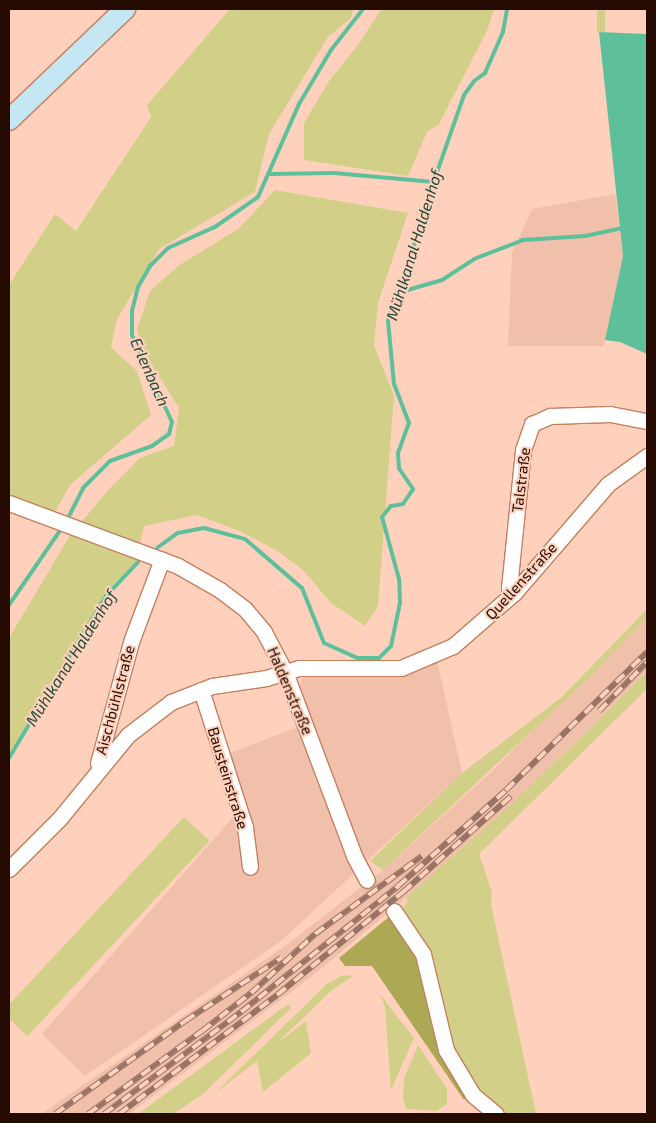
<!DOCTYPE html>
<html>
<head>
<meta charset="utf-8">
<style>
	body { margin:0 }
	#map { position:relative; width:656px; height:1123px; overflow:hidden; background:#ffd1bc; font-family:"Exo 2",sans-serif }
	div>[style] { position:absolute }
	.built>* { inset:0; background:#f1c0aa }
	.green>* { inset:0; background:#d2d088; transform-origin:0 0 }
	.forest>* { inset:0; background:#aca853 }
	.water>* { inset:0; background:#5dc09b }
	.stream>* { height:4px; margin:-2px; padding:0 2px; transform-origin:2px; border-radius:2px; background:#5dc09b }
	.street-tunnel>* { height:15px; margin-top:-7.5px; transform-origin:0; background:repeating-linear-gradient(90deg,#deb3a0 0 15px,transparent 0 23px) }
	.roads { filter:drop-shadow(1px 0 #c47f5d) drop-shadow(-1px 0 #c47f5d) drop-shadow(0 1px #c47f5d) drop-shadow(0 -1px #c47f5d) }
	.street>* { height:15px; margin:-7.5px; padding:0 7.5px; transform-origin:7.5px; border-radius:7.5px; background:#fff }
	.secondary>* { height:20px; margin:-10px; padding:0 10px; transform-origin:10px; border-radius:10px; background:#c5e7f3 }
	.rail>* { height:5.5px; margin-top:-2.75px; transform-origin:0; background:repeating-linear-gradient(90deg,#ffd1bc 0 11px,#997465 0 22px); box-sizing:border-box; border-block:1px solid #997465 }
	span { translate:-50% -50%; white-space:nowrap; text-align:center; line-height:1.15; -webkit-text-stroke:4px #ffd1bc; paint-order:stroke }
	.street-label { font-size:15px; color:#240a01 }
	.water-label { font-size:16px; color:#1e4939; font-style:italic }
	.frame { position:absolute; inset:0; border:10px solid #240a01; pointer-events:none }
</style>
</head>
<body>
<div id="map">
	<div class="built">
		<i style="clip-path:polygon(615px 194px,623px 256px,604px 346px,508px 346px,512px 253px,532px 209px)"></i>
		<i style="clip-path:polygon(647px 617px,647px 672px,516px 800px,407px 897px,311px 977px,129px 1114px,41px 1114px,285px 946px,383px 870px,490px 773px)"></i>
		<i style="clip-path:polygon(437px 660px,462px 773px,281px 941px,85px 1076px,42px 1034px,234px 816px,219px 757px,309px 723px,299px 688px,303px 676px,390px 675px)"></i>
	</div>
	<div class="green">
		<i style="clip-path:polygon(230px 9px,354px 9px,350px 19px,328px 37px,269px 134px,255px 192px,159px 249px,117px 319px,111px 347px,137px 371px,151px 415px,70px 485px,54px 514px,9px 496px,9px 285px,55px 214px,76px 231px,151px 117px,147px 105px)"></i>
		<i style="clip-path:polygon(381px 9px,494px 9px,487px 31px,439px 124px,427px 132px,408px 176px,304px 160px,304px 123px,329px 81px,361px 41px)"></i>
		<i style="left:597px;top:9px;width:8px;height:23px"></i>
		<i style="clip-path:polygon(275px 190px,408px 213px,378px 303px,374px 345px,394px 396px,378px 606px,365px 626px,331px 603px,303px 570px,279px 552px,242px 532px,197px 515px,144px 526px,137px 560px,104px 595px,9px 754px,9px 638px,69px 537px,109px 489px,140px 458px,174px 446px,179px 408px,150px 362px,137px 330px,150px 291px,178px 266px,238px 229px)"></i>
		<i style="clip-path:polygon(647px 609px,647px 617px,592px 675px,383px 870px,370px 861px,462px 773px,563px 696px)"></i>
		<i style="clip-path:polygon(647px 672px,647px 689px,479px 854px,492px 892px,491px 904px,536px 1114px,507px 1114px,491px 1106px,475px 1088px,452px 1048px,428px 949px,402px 909px,407px 903px,407px 897px,516px 800px)"></i>
		<i style="left:184px;top:817px;width:35px;height:267px;rotate:43deg"></i>
		<i style="clip-path:polygon(354px 975px,330px 992px,276px 1044px,306px 1021px,311px 1053px,263px 1092px,257px 1061px,214px 1094px,327px 984px,341px 976px)"></i>
		<i style="clip-path:polygon(379px 993px,414px 1038px,391px 1090px,385px 1007px)"></i>
		<i style="clip-path:polygon(288px 1004px,291px 1008px,203px 1094px,173px 1114px,138px 1114px)"></i>
		<i style="clip-path:polygon(418px 1045px,447px 1089px,447px 1104px,437px 1111px,406px 1109px,403px 1098px,404px 1078px)"></i>
	</div>
	<div class="forest">
		<i style="clip-path:polygon(390px 916px,423px 967px,468px 1096px,464px 1100px,372px 966px,345px 966px,339px 958px)"></i>
	</div>
	<div class="water">
		<i style="clip-path:polygon(599px 32px,647px 34px,647px 354px,620px 342px,605px 340px,623px 256px)"></i>
	</div>
	<div class="stream">
		<i style="left:269px;top:174px;width:65px;rotate:-0.9deg"></i>
		<i style="left:334px;top:173px;width:100px;rotate:5.1deg"></i>
		<i style="left:397px;top:293px;width:47px;rotate:-16.1deg"></i>
		<i style="left:442px;top:280px;width:38px;rotate:-33deg"></i>
		<i style="left:474px;top:259px;width:53px;rotate:-21.2deg"></i>
		<i style="left:523px;top:240px;width:62px;rotate:-3.7deg"></i>
		<i style="left:585px;top:236px;width:39px;rotate:-12deg"></i>
		<i style="left:67px;top:520px;width:36px;rotate:-63deg"></i>
		<i style="left:83px;top:488px;width:38px;rotate:-45deg"></i>
		<i style="left:110px;top:461px;width:45px;rotate:-19.7deg"></i>
		<i style="left:152px;top:446px;width:21px;rotate:-35deg"></i>
		<i style="left:169px;top:434px;width:12px;rotate:-76deg"></i>
		<i style="left:172px;top:422px;width:96px;rotate:-114.7deg"></i>
		<i style="left:132px;top:335px;width:24px;rotate:-90deg"></i>
		<i style="left:132px;top:311px;width:25px;rotate:-76deg"></i>
		<i style="left:138px;top:287px;width:24px;rotate:-60deg"></i>
		<i style="left:150px;top:266px;width:25px;rotate:-45deg"></i>
		<i style="left:168px;top:248px;width:51px;rotate:-24.1deg"></i>
		<i style="left:215px;top:227px;width:52px;rotate:-34.9deg"></i>
		<i style="left:258px;top:197px;width:102px;rotate:-66.2deg"></i>
		<i style="left:299px;top:104px;width:63px;rotate:-59.3deg"></i>
		<i style="left:331px;top:50px;width:52px;rotate:-52deg"></i>
		<i style="left:157px;top:548px;width:26px;rotate:-36deg"></i>
		<i style="left:178px;top:533px;width:26px;rotate:-11deg"></i>
		<i style="left:204px;top:528px;width:42px;rotate:15deg"></i>
		<i style="left:245px;top:539px;width:75px;rotate:40.7deg"></i>
		<i style="left:302px;top:588px;width:59px;rotate:68.2deg"></i>
		<i style="left:324px;top:643px;width:37px;rotate:24deg"></i>
		<i style="left:358px;top:658px;width:21px"></i>
		<i style="left:379px;top:658px;width:17px;rotate:-45deg"></i>
		<i style="left:391px;top:646px;width:44px;rotate:-78.2deg"></i>
		<i style="left:400px;top:603px;width:24px;rotate:-92deg"></i>
		<i style="left:399px;top:579px;width:64px;rotate:-105.3deg"></i>
		<i style="left:382px;top:517px;width:14px;rotate:-51deg"></i>
		<i style="left:391px;top:506px;width:12px;rotate:-9deg"></i>
		<i style="left:403px;top:504px;width:18px;rotate:-56deg"></i>
		<i style="left:413px;top:489px;width:25px;rotate:-124deg"></i>
		<i style="left:399px;top:468px;width:15px;rotate:-94deg"></i>
		<i style="left:398px;top:453px;width:32px;rotate:-70deg"></i>
		<i style="left:409px;top:423px;width:42px;rotate:-111deg"></i>
		<i style="left:394px;top:384px;width:64px;rotate:-95.4deg"></i>
		<i style="left:388px;top:320px;width:28px;rotate:-73deg"></i>
		<i style="left:396px;top:293px;width:13px;rotate:-51deg"></i>
		<i style="left:404px;top:283px;width:70px;rotate:-75.2deg"></i>
		<i style="left:422px;top:215px;width:127px;rotate:-70.7deg"></i>
		<i style="left:464px;top:95px;width:17px;rotate:-54deg"></i>
		<i style="left:474px;top:81px;width:14px;rotate:-36deg"></i>
		<i style="left:485px;top:73px;width:45px;rotate:-66.3deg"></i>
		<i style="left:503px;top:32px;width:23px;rotate:-80deg"></i>
		<i style="left:9px;top:605px;width:96px;rotate:-55.6deg"></i>
		<i style="left:9px;top:758px;width:189px;rotate:-59.1deg"></i>
		<i style="left:106px;top:596px;width:47px;rotate:-46.7deg"></i>
	</div>
	<div class="street-tunnel">
		<i style="left:367px;top:880px;width:41px;rotate:48.9deg"></i>
	</div>
	<div class="roads">
		<div class="street">
			<i style="left:9px;top:503px;width:180px;rotate:20.4deg"></i>
			<i style="left:178px;top:566px;width:48px;rotate:29.7deg"></i>
			<i style="left:220px;top:590px;width:31px;rotate:37deg"></i>
			<i style="left:245px;top:609px;width:30px;rotate:50deg"></i>
			<i style="left:264px;top:632px;width:45px;rotate:62.3deg"></i>
			<i style="left:285px;top:672px;width:197px;rotate:69.4deg"></i>
			<i style="left:354px;top:856px;width:27px;rotate:62deg"></i>
			<i style="left:514px;top:593px;width:7px;rotate:-135deg"></i>
			<i style="left:509px;top:588px;width:139px;rotate:-84.2deg"></i>
			<i style="left:523px;top:450px;width:28px;rotate:-71deg"></i>
			<i style="left:532px;top:424px;width:20px;rotate:-24deg"></i>
			<i style="left:550px;top:416px;width:60px;rotate:-1.9deg"></i>
			<i style="left:610px;top:414px;width:38px;rotate:11deg"></i>
			<i style="left:201px;top:690px;width:144px;rotate:72.2deg"></i>
			<i style="left:245px;top:827px;width:40px;rotate:82.9deg"></i>
			<i style="left:101px;top:766px;width:4px;rotate:-135deg"></i>
			<i style="left:98px;top:763px;width:129px;rotate:-74.7deg"></i>
			<i style="left:132px;top:639px;width:85px;rotate:-69.4deg"></i>
			<i style="left:9px;top:869px;width:72px;rotate:-45deg"></i>
			<i style="left:60px;top:818px;width:107px;rotate:-50.7deg"></i>
			<i style="left:128px;top:735px;width:54px;rotate:-37.5deg"></i>
			<i style="left:171px;top:702px;width:44px;rotate:-21.3deg"></i>
			<i style="left:212px;top:686px;width:55px;rotate:-8.4deg"></i>
			<i style="left:266px;top:678px;width:34px;rotate:-17deg"></i>
			<i style="left:299px;top:668px;width:102px"></i>
			<i style="left:401px;top:668px;width:56px;rotate:-22.9deg"></i>
			<i style="left:453px;top:646px;width:81px;rotate:-41deg"></i>
			<i style="left:514px;top:593px;width:144px;rotate:-49.2deg"></i>
			<i style="left:608px;top:484px;width:48px;rotate:-35.7deg"></i>
			<i style="left:394px;top:911px;width:52px;rotate:56deg"></i>
			<i style="left:423px;top:954px;width:99px;rotate:76.5deg"></i>
			<i style="left:446px;top:1050px;width:52px;rotate:59deg"></i>
			<i style="left:473px;top:1095px;width:30px;rotate:40deg"></i>
		</div>
		<div class="secondary">
			<i style="left:9px;top:120px;width:161px;rotate:-43.7deg"></i>
		</div>
	</div>
	<div class="rail">
		<i style="left:599px;top:711px;width:69px;rotate:-45.6deg"></i>
		<i style="left:55px;top:1114px;width:160px;rotate:-35.6deg"></i>
		<i style="left:185px;top:1021px;width:115px;rotate:-33.3deg"></i>
		<i style="left:88px;top:1114px;width:141px;rotate:-36.1deg"></i>
		<i style="left:202px;top:1031px;width:62px;rotate:-37.8deg"></i>
		<i style="left:251px;top:993px;width:87px;rotate:-42.7deg"></i>
		<i style="left:315px;top:934px;width:132px;rotate:-36.1deg"></i>
		<i style="left:104px;top:1114px;width:171px;rotate:-36.7deg"></i>
		<i style="left:241px;top:1012px;width:201px;rotate:-38.7deg"></i>
		<i style="left:398px;top:886px;width:144px;rotate:-41.6deg"></i>
		<i style="left:506px;top:790px;width:197px;rotate:-44.4deg"></i>
		<i style="left:119px;top:1114px;width:198px;rotate:-37deg"></i>
		<i style="left:277px;top:995px;width:163px;rotate:-39.3deg"></i>
		<i style="left:403px;top:892px;width:144px;rotate:-41.6deg"></i>
	</div>
	<div class="street-label">
		<span style="left:521px;top:480px;rotate:-83deg">Talstraße</span>
		<span style="left:521px;top:581px;rotate:-48deg">Quellenstraße</span>
		<span style="left:290px;top:691px;rotate:67deg">Haldenstraße</span>
		<span style="left:115px;top:700px;rotate:-75deg">Aischbühlstraße</span>
		<span style="left:228px;top:778px;rotate:73deg">Bausteinstraße</span>
	</div>
	<div class="water-label">
		<span style="left:414px;top:245px;rotate:-73deg">Mühlkanal Haldenhof</span>
		<span style="left:150px;top:372px;rotate:66deg">Erlenbach</span>
		<span style="left:71px;top:658px;rotate:-58deg">Mühlkanal Haldenhof</span>
	</div>
	<div class="frame"></div>
</div>
</body>
</html>
